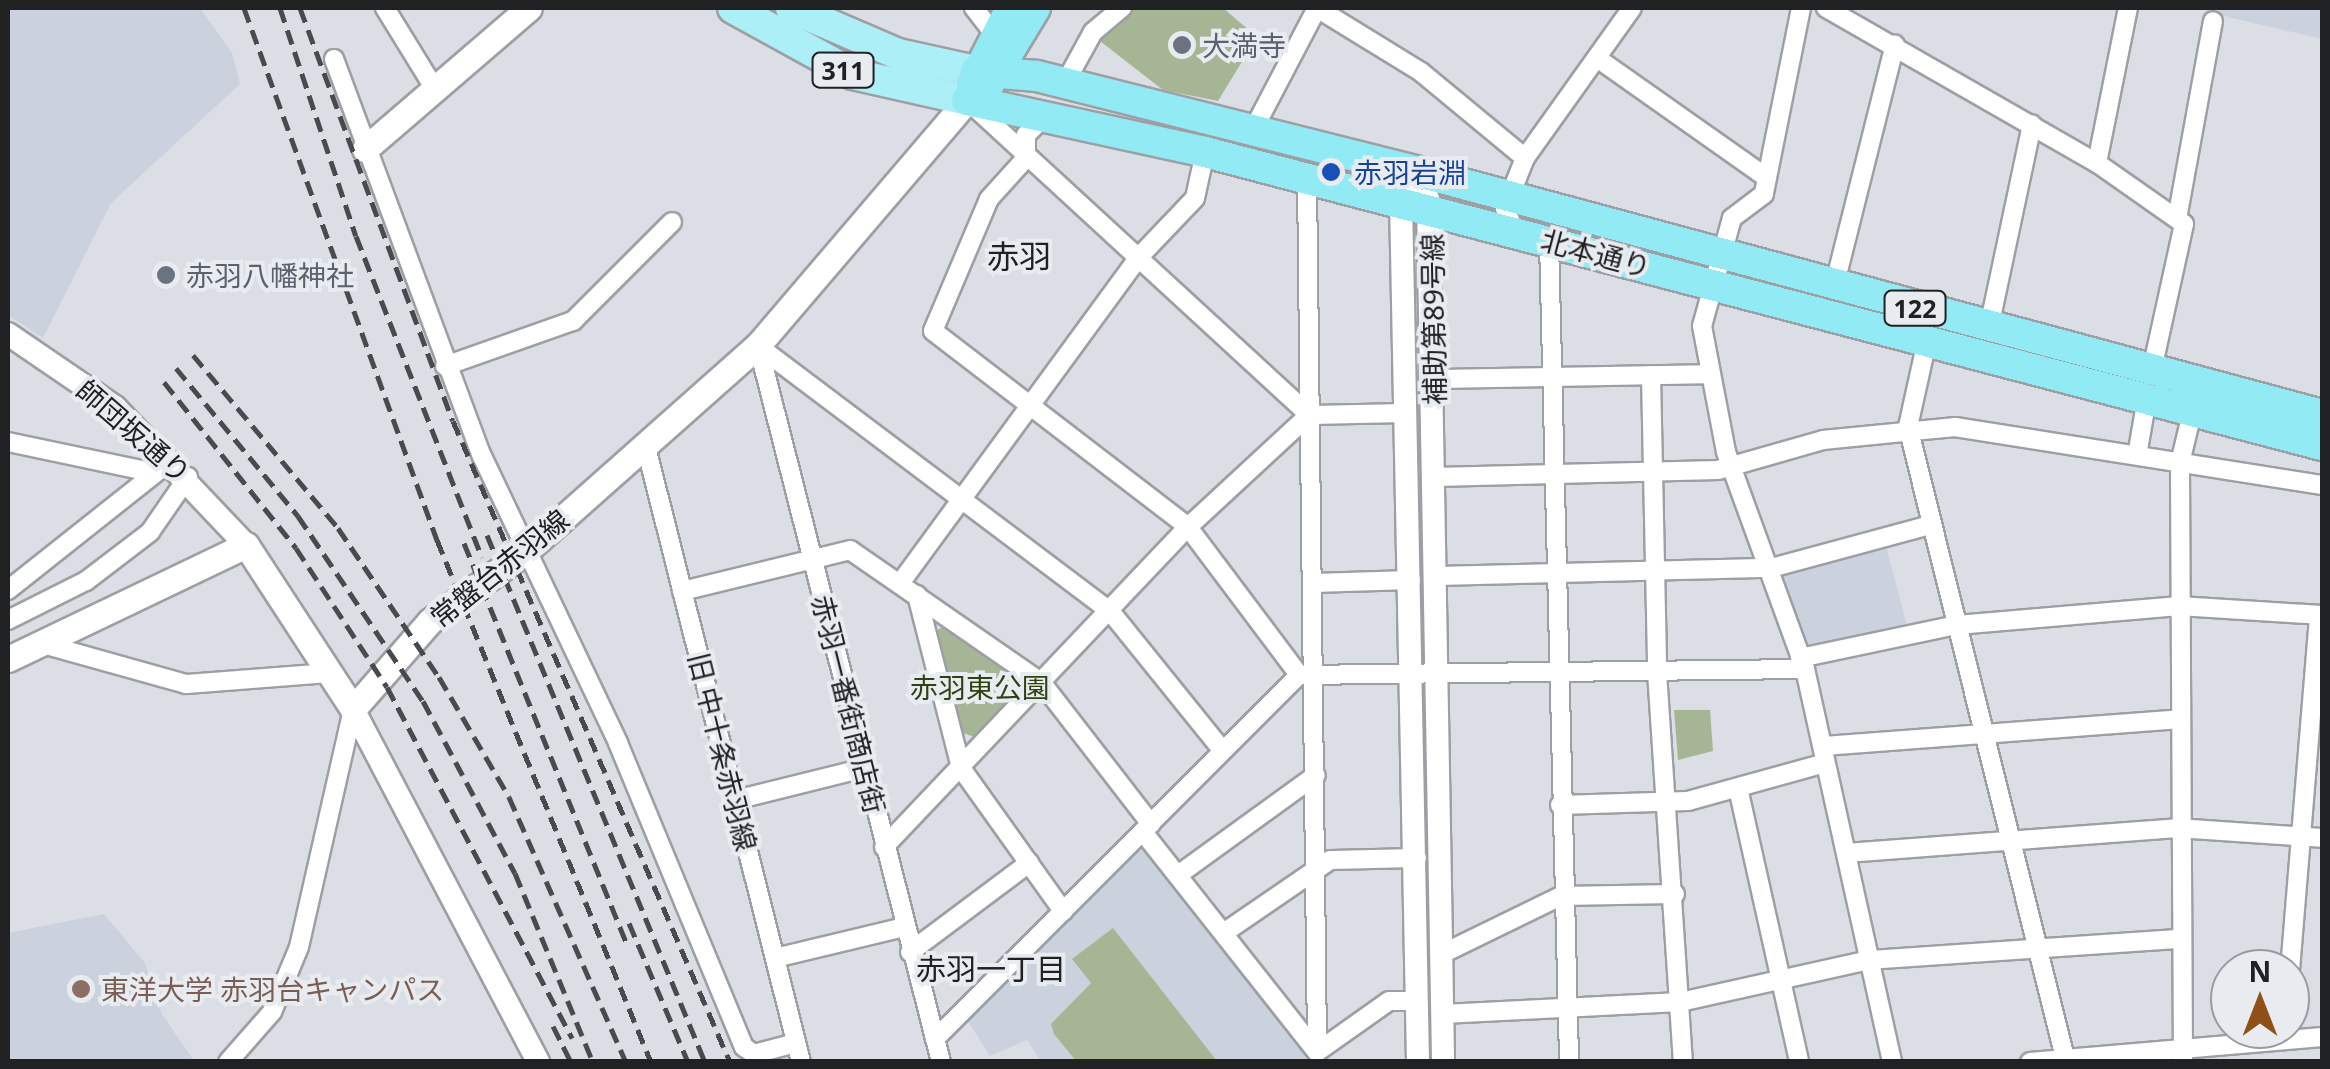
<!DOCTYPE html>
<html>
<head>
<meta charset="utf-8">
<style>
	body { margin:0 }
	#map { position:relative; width:2330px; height:1069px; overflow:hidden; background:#dbdee4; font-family:"Noto Sans","Noto Sans JP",sans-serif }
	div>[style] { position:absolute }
	.built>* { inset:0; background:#cbd2de; transform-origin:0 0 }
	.green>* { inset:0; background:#a6b695 }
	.roads { filter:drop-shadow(2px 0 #9c9fa4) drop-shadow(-2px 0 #9c9fa4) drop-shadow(0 2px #9c9fa4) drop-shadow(0 -2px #9c9fa4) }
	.minor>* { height:18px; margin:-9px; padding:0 9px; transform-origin:9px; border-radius:9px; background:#fff }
	.tertiary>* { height:22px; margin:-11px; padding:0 11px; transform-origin:11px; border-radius:11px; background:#fff }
	.secondary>* { height:25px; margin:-12.5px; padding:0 12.5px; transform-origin:12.5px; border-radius:12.5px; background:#fff }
	.primary>* { height:30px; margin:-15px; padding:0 15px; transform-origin:15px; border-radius:15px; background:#adeff7 }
	.trunk>* { height:30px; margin:-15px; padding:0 15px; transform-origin:15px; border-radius:15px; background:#92eaf4 }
	.rail>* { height:5px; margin-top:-2.5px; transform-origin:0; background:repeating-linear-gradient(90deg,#484a4d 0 15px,transparent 0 23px) }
	.dots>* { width:28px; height:28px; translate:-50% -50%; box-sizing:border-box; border:5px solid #e8ecf1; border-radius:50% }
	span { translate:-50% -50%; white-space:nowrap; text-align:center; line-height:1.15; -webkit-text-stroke:8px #e8ecf1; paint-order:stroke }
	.shield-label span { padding:2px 8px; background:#e8ecf1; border:2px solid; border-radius:8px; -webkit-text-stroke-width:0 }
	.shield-label { font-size:25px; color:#202123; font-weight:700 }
	.worship-label { font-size:28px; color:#5b616d }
	.left { translate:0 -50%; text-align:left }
	.transit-label { font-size:28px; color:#164399 }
	.street-label { font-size:28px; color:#202123 }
	.park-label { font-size:28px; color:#2f4212 }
	.education-label { font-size:28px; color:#785e54 }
	.neighbourhood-label { font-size:30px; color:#202123 }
	.quarter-label { font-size:32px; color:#202123 }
	.frame { position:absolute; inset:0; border:10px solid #202123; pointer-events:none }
	.north { position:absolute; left:2210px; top:949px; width:100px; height:100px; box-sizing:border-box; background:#e8ecf1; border:2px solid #989b9f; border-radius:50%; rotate:0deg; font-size:28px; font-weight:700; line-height:40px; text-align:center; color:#202123 }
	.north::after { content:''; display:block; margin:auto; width:35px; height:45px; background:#8f5017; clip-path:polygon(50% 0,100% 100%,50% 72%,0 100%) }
</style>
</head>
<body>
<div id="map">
	<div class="built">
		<i style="clip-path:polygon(8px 8px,200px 8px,232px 53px,240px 84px,111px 203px,43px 338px,8px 315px)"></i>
		<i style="clip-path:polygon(2196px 8px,2322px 8px,2322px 39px,2232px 18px)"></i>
		<i style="left:1885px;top:543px;width:89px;height:106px;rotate:75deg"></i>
		<i style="clip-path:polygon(1138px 847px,1150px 847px,1315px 1061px,1041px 1061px,1027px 1040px,990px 1056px,968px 1021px)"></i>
		<i style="clip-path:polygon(104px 914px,145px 963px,162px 1014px,194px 1061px,8px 1061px,8px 933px)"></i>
	</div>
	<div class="green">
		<i style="clip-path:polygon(1133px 8px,1223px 8px,1257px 37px,1218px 101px,1163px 90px,1100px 41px)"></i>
		<i style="clip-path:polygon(948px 623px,1020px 676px,1021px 690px,975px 737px,959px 732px,933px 633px)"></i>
		<i style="clip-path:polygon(1674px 710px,1710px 710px,1713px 751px,1678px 760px)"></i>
		<i style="clip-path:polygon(1113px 928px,1217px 1061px,1076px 1061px,1054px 1034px,1051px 1024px,1091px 983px,1072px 959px)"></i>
	</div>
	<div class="roads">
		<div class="minor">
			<i style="left:385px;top:8px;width:97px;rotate:58.4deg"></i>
			<i style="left:974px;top:8px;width:37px;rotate:52deg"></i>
			<i style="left:1801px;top:8px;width:190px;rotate:101.3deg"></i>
			<i style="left:1764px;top:194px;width:40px;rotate:143deg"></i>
			<i style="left:1732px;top:218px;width:112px;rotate:105.5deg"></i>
			<i style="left:1702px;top:326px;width:128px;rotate:79.2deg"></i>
			<i style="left:1726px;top:452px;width:231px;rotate:70deg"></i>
			<i style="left:1805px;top:669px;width:403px;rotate:77.5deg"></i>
			<i style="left:1826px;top:8px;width:312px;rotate:29.8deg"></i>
			<i style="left:2097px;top:163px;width:106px;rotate:35deg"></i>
			<i style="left:2184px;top:224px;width:149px;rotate:102.4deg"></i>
			<i style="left:1597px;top:58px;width:208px;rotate:35.2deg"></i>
			<i style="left:334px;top:59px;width:424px;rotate:69.6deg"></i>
			<i style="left:482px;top:456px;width:318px;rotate:64.6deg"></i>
			<i style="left:618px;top:743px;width:329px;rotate:67.5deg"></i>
			<i style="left:744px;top:1047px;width:12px;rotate:35deg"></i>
			<i style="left:754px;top:1054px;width:43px;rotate:-14.7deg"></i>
			<i style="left:1065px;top:83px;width:58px;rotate:-61.2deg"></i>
			<i style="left:1093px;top:32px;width:38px;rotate:-40deg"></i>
			<i style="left:971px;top:104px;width:459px;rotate:42.6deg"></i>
			<i style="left:1047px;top:114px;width:30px;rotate:135deg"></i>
			<i style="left:1026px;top:135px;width:23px;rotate:90deg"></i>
			<i style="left:1026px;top:158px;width:55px;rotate:132.1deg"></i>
			<i style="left:989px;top:199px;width:143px;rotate:113deg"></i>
			<i style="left:933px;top:331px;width:322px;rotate:37.5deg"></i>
			<i style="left:1188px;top:527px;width:185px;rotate:53.1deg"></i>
			<i style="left:1252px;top:132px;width:140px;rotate:-62.3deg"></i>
			<i style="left:1317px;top:8px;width:122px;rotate:31.6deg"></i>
			<i style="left:1421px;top:72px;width:135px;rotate:39.6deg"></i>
			<i style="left:2097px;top:163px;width:158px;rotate:-78.7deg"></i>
			<i style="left:1307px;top:178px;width:874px;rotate:89.34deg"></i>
			<i style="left:2177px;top:219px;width:201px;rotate:-79.7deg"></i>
			<i style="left:1515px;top:232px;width:26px;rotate:-113deg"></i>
			<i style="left:1505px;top:208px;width:54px;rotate:-68.2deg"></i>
			<i style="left:1525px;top:158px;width:184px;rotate:-54.5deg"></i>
			<i style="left:1549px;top:241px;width:821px;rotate:88.6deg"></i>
			<i style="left:1834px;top:287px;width:250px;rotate:-75.9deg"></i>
			<i style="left:1989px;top:327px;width:207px;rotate:-78deg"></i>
			<i style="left:1927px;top:341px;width:88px;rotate:102.5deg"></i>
			<i style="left:1908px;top:427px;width:654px;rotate:76.03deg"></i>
			<i style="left:758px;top:345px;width:740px;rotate:75.68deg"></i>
			<i style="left:758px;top:346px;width:441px;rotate:37deg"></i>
			<i style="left:1110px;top:611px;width:179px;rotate:51.1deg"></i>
			<i style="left:445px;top:366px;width:136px;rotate:-19.4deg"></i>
			<i style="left:573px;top:321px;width:140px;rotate:-45deg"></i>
			<i style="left:1651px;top:375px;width:297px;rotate:88.8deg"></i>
			<i style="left:1657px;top:672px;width:391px;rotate:86.2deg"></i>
			<i style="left:1434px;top:379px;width:276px;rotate:-1deg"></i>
			<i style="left:8px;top:442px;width:150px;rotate:11.9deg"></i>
			<i style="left:645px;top:443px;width:638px;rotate:75.85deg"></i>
			<i style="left:2138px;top:450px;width:53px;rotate:-80.2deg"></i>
			<i style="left:1435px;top:477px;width:283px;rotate:-1.4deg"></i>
			<i style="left:1718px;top:470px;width:109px;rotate:-15.9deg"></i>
			<i style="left:1823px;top:440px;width:133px;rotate:-5.6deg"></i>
			<i style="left:1955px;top:427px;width:372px;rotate:9deg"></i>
			<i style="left:1437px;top:576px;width:334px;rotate:-1.4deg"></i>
			<i style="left:1771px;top:568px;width:165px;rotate:-15.1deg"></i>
			<i style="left:901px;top:582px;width:400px;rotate:-53.8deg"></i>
			<i style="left:1137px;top:259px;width:84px;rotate:-46.4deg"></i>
			<i style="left:1195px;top:198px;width:47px;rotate:-77.7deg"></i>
			<i style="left:1313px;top:583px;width:98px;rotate:-1.8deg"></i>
			<i style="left:8px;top:590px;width:208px;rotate:-38.4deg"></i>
			<i style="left:682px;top:591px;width:173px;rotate:-13.7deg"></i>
			<i style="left:850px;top:550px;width:234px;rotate:34.7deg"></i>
			<i style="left:1042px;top:683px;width:178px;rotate:52.3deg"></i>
			<i style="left:917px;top:595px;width:179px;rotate:75.7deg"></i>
			<i style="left:961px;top:768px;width:176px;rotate:54.5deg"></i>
			<i style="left:8px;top:620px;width:87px;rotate:-26.6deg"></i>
			<i style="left:86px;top:581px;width:81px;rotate:-37.4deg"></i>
			<i style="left:150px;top:532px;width:67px;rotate:-55.4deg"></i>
			<i style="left:43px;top:644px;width:148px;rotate:15.6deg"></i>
			<i style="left:186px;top:684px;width:144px;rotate:-4.4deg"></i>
			<i style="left:1800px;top:658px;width:160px;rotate:-11.9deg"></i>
			<i style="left:1957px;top:625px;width:223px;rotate:-4.9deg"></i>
			<i style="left:2179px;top:606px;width:143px;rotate:3.6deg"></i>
			<i style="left:1823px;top:746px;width:356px;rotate:-4.3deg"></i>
			<i style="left:1738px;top:788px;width:281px;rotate:77.4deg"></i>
			<i style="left:735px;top:800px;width:133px;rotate:-13.9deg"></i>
			<i style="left:1560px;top:805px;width:128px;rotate:-1.8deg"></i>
			<i style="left:1688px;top:801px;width:142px;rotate:-15.5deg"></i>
			<i style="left:1143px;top:832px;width:279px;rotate:51.7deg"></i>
			<i style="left:884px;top:847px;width:441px;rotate:-46.5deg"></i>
			<i style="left:1188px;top:527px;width:165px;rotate:-42.8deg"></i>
			<i style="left:1309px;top:415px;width:98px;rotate:-1.2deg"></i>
			<i style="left:1846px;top:853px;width:332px;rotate:-4.3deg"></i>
			<i style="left:2177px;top:828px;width:145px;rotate:3.9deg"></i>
			<i style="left:1178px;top:875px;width:170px;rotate:-35.9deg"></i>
			<i style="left:1225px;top:932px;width:127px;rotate:-34.4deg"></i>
			<i style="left:1330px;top:860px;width:87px;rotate:-1.3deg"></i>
			<i style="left:910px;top:952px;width:149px;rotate:-36.8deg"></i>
			<i style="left:1444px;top:953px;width:130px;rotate:-26deg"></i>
			<i style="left:1561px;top:896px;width:114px;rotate:-1deg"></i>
			<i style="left:775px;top:958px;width:133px;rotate:-13.5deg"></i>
			<i style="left:2290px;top:970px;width:356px;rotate:-85.3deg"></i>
			<i style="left:1443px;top:1014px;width:237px;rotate:-2.9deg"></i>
			<i style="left:1680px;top:1002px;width:194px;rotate:-12.5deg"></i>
			<i style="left:1869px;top:960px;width:307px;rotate:-3.9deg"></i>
			<i style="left:935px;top:1039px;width:515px;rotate:-45deg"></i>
			<i style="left:1299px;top:675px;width:506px;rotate:-0.68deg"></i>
			<i style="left:1317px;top:1052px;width:88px;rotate:-35.3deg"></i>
			<i style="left:1389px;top:1001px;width:29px"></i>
			<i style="left:228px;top:1062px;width:67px;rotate:-48.7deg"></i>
			<i style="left:272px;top:1012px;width:70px;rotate:-67.4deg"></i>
			<i style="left:299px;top:947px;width:244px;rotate:-77.2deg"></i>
			<i style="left:2030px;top:1062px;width:293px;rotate:-4.9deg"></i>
			<i style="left:2183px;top:1062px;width:599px;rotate:-90.29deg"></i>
			<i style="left:2180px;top:463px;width:56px;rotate:-76.5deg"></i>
		</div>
		<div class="tertiary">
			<i style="left:1428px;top:199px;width:863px;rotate:89deg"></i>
			<i style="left:8px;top:334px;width:130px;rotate:34.3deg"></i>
			<i style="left:115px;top:407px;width:190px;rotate:46.5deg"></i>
			<i style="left:353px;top:709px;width:399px;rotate:62.3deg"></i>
			<i style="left:1418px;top:1062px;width:859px;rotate:-91.13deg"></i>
			<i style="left:1401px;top:203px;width:36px;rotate:-60deg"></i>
		</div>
		<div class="secondary">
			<i style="left:365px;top:149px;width:216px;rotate:-40.7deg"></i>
			<i style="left:8px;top:659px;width:264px;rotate:-25.6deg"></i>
			<i style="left:246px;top:545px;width:196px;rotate:56.9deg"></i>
			<i style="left:353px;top:709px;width:117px;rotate:-48.8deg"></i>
			<i style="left:430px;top:621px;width:120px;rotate:-36.2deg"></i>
			<i style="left:527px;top:550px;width:309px;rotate:-41.6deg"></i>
			<i style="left:758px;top:345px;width:322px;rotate:-49.5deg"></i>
		</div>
		<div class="primary">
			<i style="left:733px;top:8px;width:137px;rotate:28.8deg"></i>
			<i style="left:853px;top:74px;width:117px;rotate:12.8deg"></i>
			<i style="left:791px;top:8px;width:116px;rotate:23.3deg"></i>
			<i style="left:898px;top:54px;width:80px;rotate:12.3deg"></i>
		</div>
		<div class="trunk">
			<i style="left:976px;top:71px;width:61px;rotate:4.7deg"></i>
			<i style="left:1037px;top:76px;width:394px;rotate:14.1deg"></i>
			<i style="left:1419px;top:172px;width:935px;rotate:15.06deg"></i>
			<i style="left:972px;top:84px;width:85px;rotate:-62.8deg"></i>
			<i style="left:989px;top:84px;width:89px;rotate:-58.8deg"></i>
			<i style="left:967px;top:100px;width:244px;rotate:12.3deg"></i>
			<i style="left:1205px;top:152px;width:1155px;rotate:14.7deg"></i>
		</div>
	</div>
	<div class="rail">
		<i style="left:244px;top:8px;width:566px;rotate:70.06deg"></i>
		<i style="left:437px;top:540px;width:564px;rotate:67.71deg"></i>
		<i style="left:280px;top:8px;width:240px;rotate:71.6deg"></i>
		<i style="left:356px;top:236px;width:345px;rotate:68.6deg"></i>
		<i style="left:300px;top:8px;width:440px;rotate:69.7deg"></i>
		<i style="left:453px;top:421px;width:698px;rotate:66.63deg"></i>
		<i style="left:193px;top:355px;width:226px;rotate:50deg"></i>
		<i style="left:338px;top:528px;width:180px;rotate:55.9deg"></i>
		<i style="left:439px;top:677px;width:139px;rotate:59.7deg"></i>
		<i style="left:509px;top:797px;width:290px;rotate:66.2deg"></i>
		<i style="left:176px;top:368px;width:192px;rotate:50.5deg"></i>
		<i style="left:298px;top:516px;width:223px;rotate:56deg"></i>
		<i style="left:423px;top:701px;width:195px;rotate:61.9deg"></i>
		<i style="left:515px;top:873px;width:204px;rotate:67.6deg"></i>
		<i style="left:164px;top:382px;width:212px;rotate:51.5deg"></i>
		<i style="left:296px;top:548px;width:166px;rotate:56.8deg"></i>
		<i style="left:387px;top:687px;width:397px;rotate:62.2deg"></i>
		<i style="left:487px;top:535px;width:570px;rotate:67.53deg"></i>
		<i style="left:464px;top:543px;width:430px;rotate:67.9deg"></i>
		<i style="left:629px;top:923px;width:151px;rotate:67deg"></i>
		<i style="left:553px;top:1026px;width:40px;rotate:63.4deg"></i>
	</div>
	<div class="dots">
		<i style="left:1182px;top:45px;background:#6b7280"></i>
		<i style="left:1331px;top:172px;background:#1a4fb4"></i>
		<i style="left:166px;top:275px;background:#6b7280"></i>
		<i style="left:81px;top:989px;background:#8d6e63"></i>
	</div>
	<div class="shield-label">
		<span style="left:843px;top:70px">311</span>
		<span style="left:1915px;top:308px">122</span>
	</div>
	<div class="worship-label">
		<span class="left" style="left:1202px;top:45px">大満寺</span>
		<span class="left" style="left:186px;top:275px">赤羽八幡神社</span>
	</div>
	<div class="transit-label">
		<span class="left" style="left:1354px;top:172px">赤羽岩淵</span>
	</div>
	<div class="street-label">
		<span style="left:1596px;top:253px;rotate:15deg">北本通り</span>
		<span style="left:1433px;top:319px;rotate:-91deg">補助第89号線</span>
		<span style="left:134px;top:431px;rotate:41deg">師団坂通り</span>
		<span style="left:499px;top:568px;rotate:-39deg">常盤台赤羽線</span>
		<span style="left:849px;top:704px;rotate:76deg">赤羽一番街商店街</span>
		<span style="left:723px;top:752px;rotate:76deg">旧 中十条赤羽線</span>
	</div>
	<div class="park-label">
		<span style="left:980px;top:687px">赤羽東公園</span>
	</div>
	<div class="education-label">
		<span class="left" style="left:101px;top:989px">東洋大学 赤羽台キャンパス</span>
	</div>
	<div class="neighbourhood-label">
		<span style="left:991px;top:969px">赤羽一丁目</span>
	</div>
	<div class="quarter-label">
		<span style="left:1019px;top:256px">赤羽</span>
	</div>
	<div class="frame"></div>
	<div class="north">N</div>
</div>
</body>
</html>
